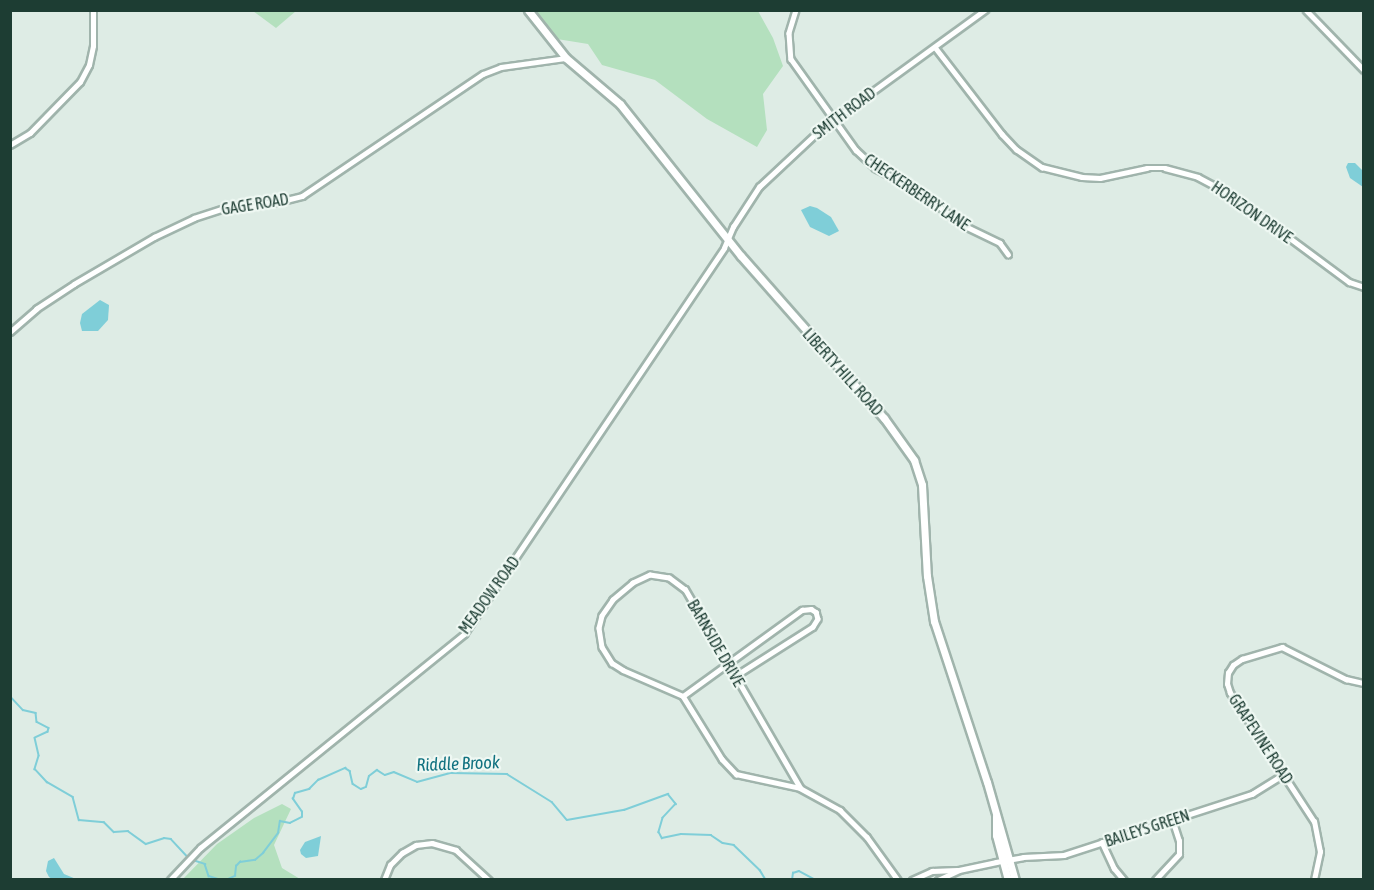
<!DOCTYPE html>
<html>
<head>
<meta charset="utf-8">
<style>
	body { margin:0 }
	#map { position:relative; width:1374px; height:890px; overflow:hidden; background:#deece5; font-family:"Asap Condensed",sans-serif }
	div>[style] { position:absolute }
	.green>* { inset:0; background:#b4e0be }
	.water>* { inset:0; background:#7fced8 }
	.stream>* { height:1.5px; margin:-0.75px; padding:0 0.75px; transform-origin:0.75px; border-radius:0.75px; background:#7fced8 }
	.roads { filter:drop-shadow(2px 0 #a0b4ac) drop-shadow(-2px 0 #a0b4ac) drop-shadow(0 2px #a0b4ac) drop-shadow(0 -2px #a0b4ac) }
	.street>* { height:4.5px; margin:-2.25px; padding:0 2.25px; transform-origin:2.25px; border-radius:2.25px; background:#fff }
	.secondary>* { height:7px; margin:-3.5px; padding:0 3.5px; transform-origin:3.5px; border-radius:3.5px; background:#fff }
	span { translate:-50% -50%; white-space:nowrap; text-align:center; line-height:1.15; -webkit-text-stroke:4.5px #eff8f3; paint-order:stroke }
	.street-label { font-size:16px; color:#1d3d33 }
	.water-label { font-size:18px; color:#117280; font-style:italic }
	.frame { position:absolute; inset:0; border:12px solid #1d3d33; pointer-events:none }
</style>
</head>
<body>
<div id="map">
	<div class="green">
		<i style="clip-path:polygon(253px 11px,296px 11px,276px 28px)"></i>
		<i style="clip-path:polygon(535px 11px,758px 11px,773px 38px,783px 66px,763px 94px,767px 130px,757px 147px,707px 119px,655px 80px,602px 65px,588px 44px,557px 39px)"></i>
		<i style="clip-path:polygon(282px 804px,291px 809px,274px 845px,282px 868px,300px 879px,183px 879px,217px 844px,254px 818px)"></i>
	</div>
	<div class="water">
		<i style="clip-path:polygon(1348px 163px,1355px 163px,1363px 171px,1363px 187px,1350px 178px,1346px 167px)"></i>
		<i style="clip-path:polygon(810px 206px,817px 208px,831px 217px,839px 231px,829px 236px,810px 227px,801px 210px)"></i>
		<i style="clip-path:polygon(100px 300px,109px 305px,108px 320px,98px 331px,82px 331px,80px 323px,82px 314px)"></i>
		<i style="clip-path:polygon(321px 836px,318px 856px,306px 858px,301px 854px,300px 850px,305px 842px)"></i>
		<i style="clip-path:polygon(54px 858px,64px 874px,76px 879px,52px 879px,49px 877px,46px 871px,48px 861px)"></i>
	</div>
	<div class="stream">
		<i style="left:10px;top:696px;width:19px;rotate:47deg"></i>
		<i style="left:23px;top:710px;width:13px;rotate:13deg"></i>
		<i style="left:36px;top:713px;width:9px;rotate:84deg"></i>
		<i style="left:37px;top:722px;width:13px;rotate:27deg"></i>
		<i style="left:49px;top:728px;width:4px;rotate:104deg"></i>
		<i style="left:48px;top:732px;width:14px;rotate:155deg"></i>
		<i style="left:35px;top:738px;width:18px;rotate:77deg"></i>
		<i style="left:39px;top:756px;width:14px;rotate:107deg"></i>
		<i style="left:35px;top:769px;width:18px;rotate:47deg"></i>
		<i style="left:47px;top:782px;width:30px;rotate:30deg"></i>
		<i style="left:73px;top:797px;width:24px;rotate:75deg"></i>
		<i style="left:79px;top:820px;width:25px;rotate:5deg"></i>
		<i style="left:104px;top:822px;width:14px;rotate:45deg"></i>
		<i style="left:114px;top:832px;width:14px;rotate:-4deg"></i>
		<i style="left:128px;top:831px;width:22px;rotate:36deg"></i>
		<i style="left:146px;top:844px;width:19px;rotate:-18deg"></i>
		<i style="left:164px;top:838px;width:7px;rotate:8deg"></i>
		<i style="left:171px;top:839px;width:26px;rotate:47deg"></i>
		<i style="left:193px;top:860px;width:13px;rotate:18deg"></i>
		<i style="left:205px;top:864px;width:13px;rotate:72deg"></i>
		<i style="left:209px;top:876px;width:13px;rotate:18deg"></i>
		<i style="left:226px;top:880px;width:10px;rotate:-24deg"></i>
		<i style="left:235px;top:876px;width:10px;rotate:-84deg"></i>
		<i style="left:236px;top:866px;width:6px;rotate:-45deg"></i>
		<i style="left:240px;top:862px;width:15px;rotate:-8deg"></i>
		<i style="left:255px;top:860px;width:11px;rotate:-41deg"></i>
		<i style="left:263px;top:853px;width:25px;rotate:-53deg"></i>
		<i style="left:278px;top:833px;width:12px;rotate:-81deg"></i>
		<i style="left:280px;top:821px;width:10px;rotate:11deg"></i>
		<i style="left:290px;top:823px;width:13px;rotate:-27deg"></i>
		<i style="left:302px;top:817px;width:5px;rotate:-90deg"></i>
		<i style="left:302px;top:812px;width:16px;rotate:-125deg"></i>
		<i style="left:293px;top:799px;width:6px;rotate:-72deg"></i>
		<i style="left:295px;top:793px;width:15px;rotate:-16deg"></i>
		<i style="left:309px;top:789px;width:13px;rotate:-45deg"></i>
		<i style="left:318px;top:780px;width:30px;rotate:-24deg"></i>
		<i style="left:345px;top:768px;width:6px;rotate:31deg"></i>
		<i style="left:350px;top:771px;width:13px;rotate:77deg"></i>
		<i style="left:353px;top:784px;width:9px;rotate:32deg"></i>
		<i style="left:361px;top:789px;width:5px;rotate:-22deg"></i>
		<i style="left:366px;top:787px;width:11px;rotate:-75deg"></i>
		<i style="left:369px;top:776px;width:10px;rotate:-37deg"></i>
		<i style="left:377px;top:770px;width:9px;rotate:32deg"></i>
		<i style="left:385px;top:775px;width:9px;rotate:-18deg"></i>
		<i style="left:394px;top:772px;width:25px;rotate:23deg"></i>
		<i style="left:417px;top:782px;width:35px;rotate:-15deg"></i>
		<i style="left:451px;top:773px;width:56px;rotate:1deg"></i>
		<i style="left:507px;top:774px;width:53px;rotate:31.9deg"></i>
		<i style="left:552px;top:802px;width:23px;rotate:50deg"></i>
		<i style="left:567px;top:820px;width:58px;rotate:-10deg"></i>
		<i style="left:624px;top:810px;width:47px;rotate:-20deg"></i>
		<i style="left:668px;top:794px;width:13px;rotate:51deg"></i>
		<i style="left:676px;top:804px;width:19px;rotate:133deg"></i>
		<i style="left:663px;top:818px;width:15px;rotate:106deg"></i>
		<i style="left:659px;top:832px;width:7px;rotate:63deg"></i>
		<i style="left:662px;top:838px;width:19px;rotate:-12deg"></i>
		<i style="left:681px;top:834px;width:30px;rotate:2deg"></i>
		<i style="left:711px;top:835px;width:14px;rotate:34deg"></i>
		<i style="left:723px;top:843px;width:11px;rotate:10deg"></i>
		<i style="left:734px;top:845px;width:36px;rotate:44deg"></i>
		<i style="left:760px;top:870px;width:12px;rotate:59deg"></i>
		<i style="left:792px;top:880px;width:7px;rotate:-82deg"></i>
		<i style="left:793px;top:873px;width:6px;rotate:-18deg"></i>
		<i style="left:799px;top:871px;width:19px;rotate:28deg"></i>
	</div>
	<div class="roads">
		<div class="street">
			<i style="left:796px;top:10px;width:24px;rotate:107deg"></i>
			<i style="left:789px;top:33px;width:26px;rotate:86deg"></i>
			<i style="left:791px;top:59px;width:112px;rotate:54.5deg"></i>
			<i style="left:856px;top:150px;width:26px;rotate:43deg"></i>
			<i style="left:875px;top:168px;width:52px;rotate:27.6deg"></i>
			<i style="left:921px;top:192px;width:53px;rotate:38.2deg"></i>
			<i style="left:963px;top:225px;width:41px;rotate:25.9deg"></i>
			<i style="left:1000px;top:243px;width:14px;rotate:54deg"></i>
			<i style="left:1306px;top:10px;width:83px;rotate:46deg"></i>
			<i style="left:935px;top:47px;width:110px;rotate:52.4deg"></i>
			<i style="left:1002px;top:134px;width:21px;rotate:47deg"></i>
			<i style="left:1016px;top:149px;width:32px;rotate:35deg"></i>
			<i style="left:1042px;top:167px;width:41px;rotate:14deg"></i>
			<i style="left:1082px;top:177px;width:18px;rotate:3deg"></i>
			<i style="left:1100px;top:178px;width:48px;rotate:-12deg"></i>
			<i style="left:1147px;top:168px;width:18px"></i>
			<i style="left:1165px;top:168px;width:34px;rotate:15deg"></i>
			<i style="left:1198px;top:177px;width:38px;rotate:28deg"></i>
			<i style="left:1232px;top:195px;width:146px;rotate:36.6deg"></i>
			<i style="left:1349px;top:282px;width:16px;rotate:18deg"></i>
			<i style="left:10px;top:145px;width:23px;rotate:-31deg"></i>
			<i style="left:30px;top:133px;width:71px;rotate:-45.6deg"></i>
			<i style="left:80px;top:82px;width:19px;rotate:-62deg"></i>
			<i style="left:89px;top:65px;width:19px;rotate:-78deg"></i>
			<i style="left:93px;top:46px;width:36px;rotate:-90deg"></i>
			<i style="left:10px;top:332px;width:35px;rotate:-41deg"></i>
			<i style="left:36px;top:309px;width:45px;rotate:-33.3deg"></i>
			<i style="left:74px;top:284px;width:93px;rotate:-30.4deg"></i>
			<i style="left:154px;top:237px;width:44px;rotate:-25.4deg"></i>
			<i style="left:194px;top:218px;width:40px;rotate:-18deg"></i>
			<i style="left:232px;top:206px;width:46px;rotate:-5deg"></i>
			<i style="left:278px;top:202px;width:25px;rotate:-14deg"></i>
			<i style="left:302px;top:196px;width:218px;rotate:-34deg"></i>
			<i style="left:483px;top:74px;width:19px;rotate:-21deg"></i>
			<i style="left:501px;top:67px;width:66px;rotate:-7.9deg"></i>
			<i style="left:683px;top:696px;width:147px;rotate:-35.9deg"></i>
			<i style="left:802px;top:610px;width:9px;rotate:-6deg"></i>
			<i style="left:811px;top:609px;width:6px;rotate:31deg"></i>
			<i style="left:816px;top:612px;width:7px;rotate:74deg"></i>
			<i style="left:818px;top:619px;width:9px;rotate:122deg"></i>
			<i style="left:813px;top:627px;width:91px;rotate:147.5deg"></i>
			<i style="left:800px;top:788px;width:229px;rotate:-120.1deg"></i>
			<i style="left:685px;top:590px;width:20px;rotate:-143deg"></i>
			<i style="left:669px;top:578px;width:19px;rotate:-171deg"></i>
			<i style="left:650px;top:575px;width:19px;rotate:155deg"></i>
			<i style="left:633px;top:583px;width:26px;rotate:140deg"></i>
			<i style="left:613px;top:600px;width:19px;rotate:125deg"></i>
			<i style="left:602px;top:616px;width:12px;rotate:104deg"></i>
			<i style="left:599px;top:628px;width:19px;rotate:81deg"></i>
			<i style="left:602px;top:647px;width:19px;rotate:58deg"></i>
			<i style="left:612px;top:663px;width:13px;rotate:32deg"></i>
			<i style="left:623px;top:670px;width:65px;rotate:23.4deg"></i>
			<i style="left:683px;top:696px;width:74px;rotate:58.2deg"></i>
			<i style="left:722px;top:759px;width:21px;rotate:47deg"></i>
			<i style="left:736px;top:774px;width:66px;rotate:12.3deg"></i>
			<i style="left:800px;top:788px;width:46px;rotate:28.8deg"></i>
			<i style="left:840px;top:810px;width:38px;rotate:45deg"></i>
			<i style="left:867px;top:837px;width:53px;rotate:54.2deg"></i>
			<i style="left:1102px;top:842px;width:29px;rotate:65deg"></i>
			<i style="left:1114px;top:868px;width:16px;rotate:50deg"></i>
			<i style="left:170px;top:880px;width:44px;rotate:-46.8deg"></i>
			<i style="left:200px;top:848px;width:340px;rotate:-39deg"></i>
			<i style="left:464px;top:634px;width:465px;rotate:-56deg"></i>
			<i style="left:724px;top:248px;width:23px;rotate:-67deg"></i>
			<i style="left:733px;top:227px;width:48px;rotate:-57deg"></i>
			<i style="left:759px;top:187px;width:85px;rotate:-43.1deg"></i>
			<i style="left:821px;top:129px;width:203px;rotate:-36deg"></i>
			<i style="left:384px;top:880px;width:16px;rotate:-68deg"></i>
			<i style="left:390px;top:865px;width:17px;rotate:-45deg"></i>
			<i style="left:402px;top:853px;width:16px;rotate:-30deg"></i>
			<i style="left:416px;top:845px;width:16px;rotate:-7deg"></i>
			<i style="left:432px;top:843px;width:25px;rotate:16deg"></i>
			<i style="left:456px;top:850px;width:45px;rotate:42.3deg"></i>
			<i style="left:912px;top:880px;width:22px;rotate:-24deg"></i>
			<i style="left:932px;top:871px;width:25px;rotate:-2deg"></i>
			<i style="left:938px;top:880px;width:23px;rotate:-25deg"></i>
			<i style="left:959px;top:870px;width:38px;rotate:-12deg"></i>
			<i style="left:996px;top:862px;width:27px;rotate:-10deg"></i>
			<i style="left:1023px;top:857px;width:41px;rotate:-2.8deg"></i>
			<i style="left:1064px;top:855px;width:198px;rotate:-18deg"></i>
			<i style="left:1252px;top:794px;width:38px;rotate:-32deg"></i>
			<i style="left:1155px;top:880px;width:35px;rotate:-47deg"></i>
			<i style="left:1179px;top:854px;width:13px;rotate:-90deg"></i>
			<i style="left:1179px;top:841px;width:23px;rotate:-108deg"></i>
			<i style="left:1314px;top:880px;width:29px;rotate:-78deg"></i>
			<i style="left:1320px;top:852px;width:31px;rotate:-101deg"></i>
			<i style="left:1314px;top:822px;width:154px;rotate:-123.1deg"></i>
			<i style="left:1230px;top:693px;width:9px;rotate:-108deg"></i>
			<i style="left:1227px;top:684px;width:11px;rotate:-85deg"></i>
			<i style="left:1228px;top:673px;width:9px;rotate:-58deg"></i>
			<i style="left:1233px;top:665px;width:11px;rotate:-34deg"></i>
			<i style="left:1242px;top:659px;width:42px;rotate:-16.7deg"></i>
			<i style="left:1282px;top:647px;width:72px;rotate:26.6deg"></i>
			<i style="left:1346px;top:679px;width:18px;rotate:13deg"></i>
		</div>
		<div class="secondary">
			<i style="left:528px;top:10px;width:61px;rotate:51.6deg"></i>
			<i style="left:566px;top:58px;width:71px;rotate:40.4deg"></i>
			<i style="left:620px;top:104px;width:194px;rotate:51.5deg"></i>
			<i style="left:741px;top:256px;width:216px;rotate:48.6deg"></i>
			<i style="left:884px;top:418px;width:52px;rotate:54.5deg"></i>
			<i style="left:914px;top:460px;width:26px;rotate:72deg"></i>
			<i style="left:922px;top:485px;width:91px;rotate:86.9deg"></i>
			<i style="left:927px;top:576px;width:46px;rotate:81.2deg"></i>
			<i style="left:934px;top:621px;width:169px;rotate:71.8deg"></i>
			<i style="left:987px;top:782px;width:102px;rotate:74.1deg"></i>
			<i style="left:996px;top:816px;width:19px;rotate:90deg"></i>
			<i style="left:996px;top:835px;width:47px;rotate:75.1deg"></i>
		</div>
	</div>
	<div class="street-label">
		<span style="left:844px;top:113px;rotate:-37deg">SMITH ROAD</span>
		<span style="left:917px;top:192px;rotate:34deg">CHECKERBERRY LANE</span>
		<span style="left:255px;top:204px;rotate:-9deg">GAGE ROAD</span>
		<span style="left:1252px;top:212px;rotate:35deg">HORIZON DRIVE</span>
		<span style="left:843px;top:372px;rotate:48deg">LIBERTY HILL ROAD</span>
		<span style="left:489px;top:595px;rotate:-54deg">MEADOW ROAD</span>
		<span style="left:716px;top:643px;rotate:60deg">BARNSIDE DRIVE</span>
		<span style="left:1261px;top:739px;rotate:57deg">GRAPEVINE ROAD</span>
		<span style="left:1147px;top:828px;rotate:-18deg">BAILEYS GREEN</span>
	</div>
	<div class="water-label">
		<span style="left:458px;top:764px;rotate:-2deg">Riddle Brook</span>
	</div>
	<div class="frame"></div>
</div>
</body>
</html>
